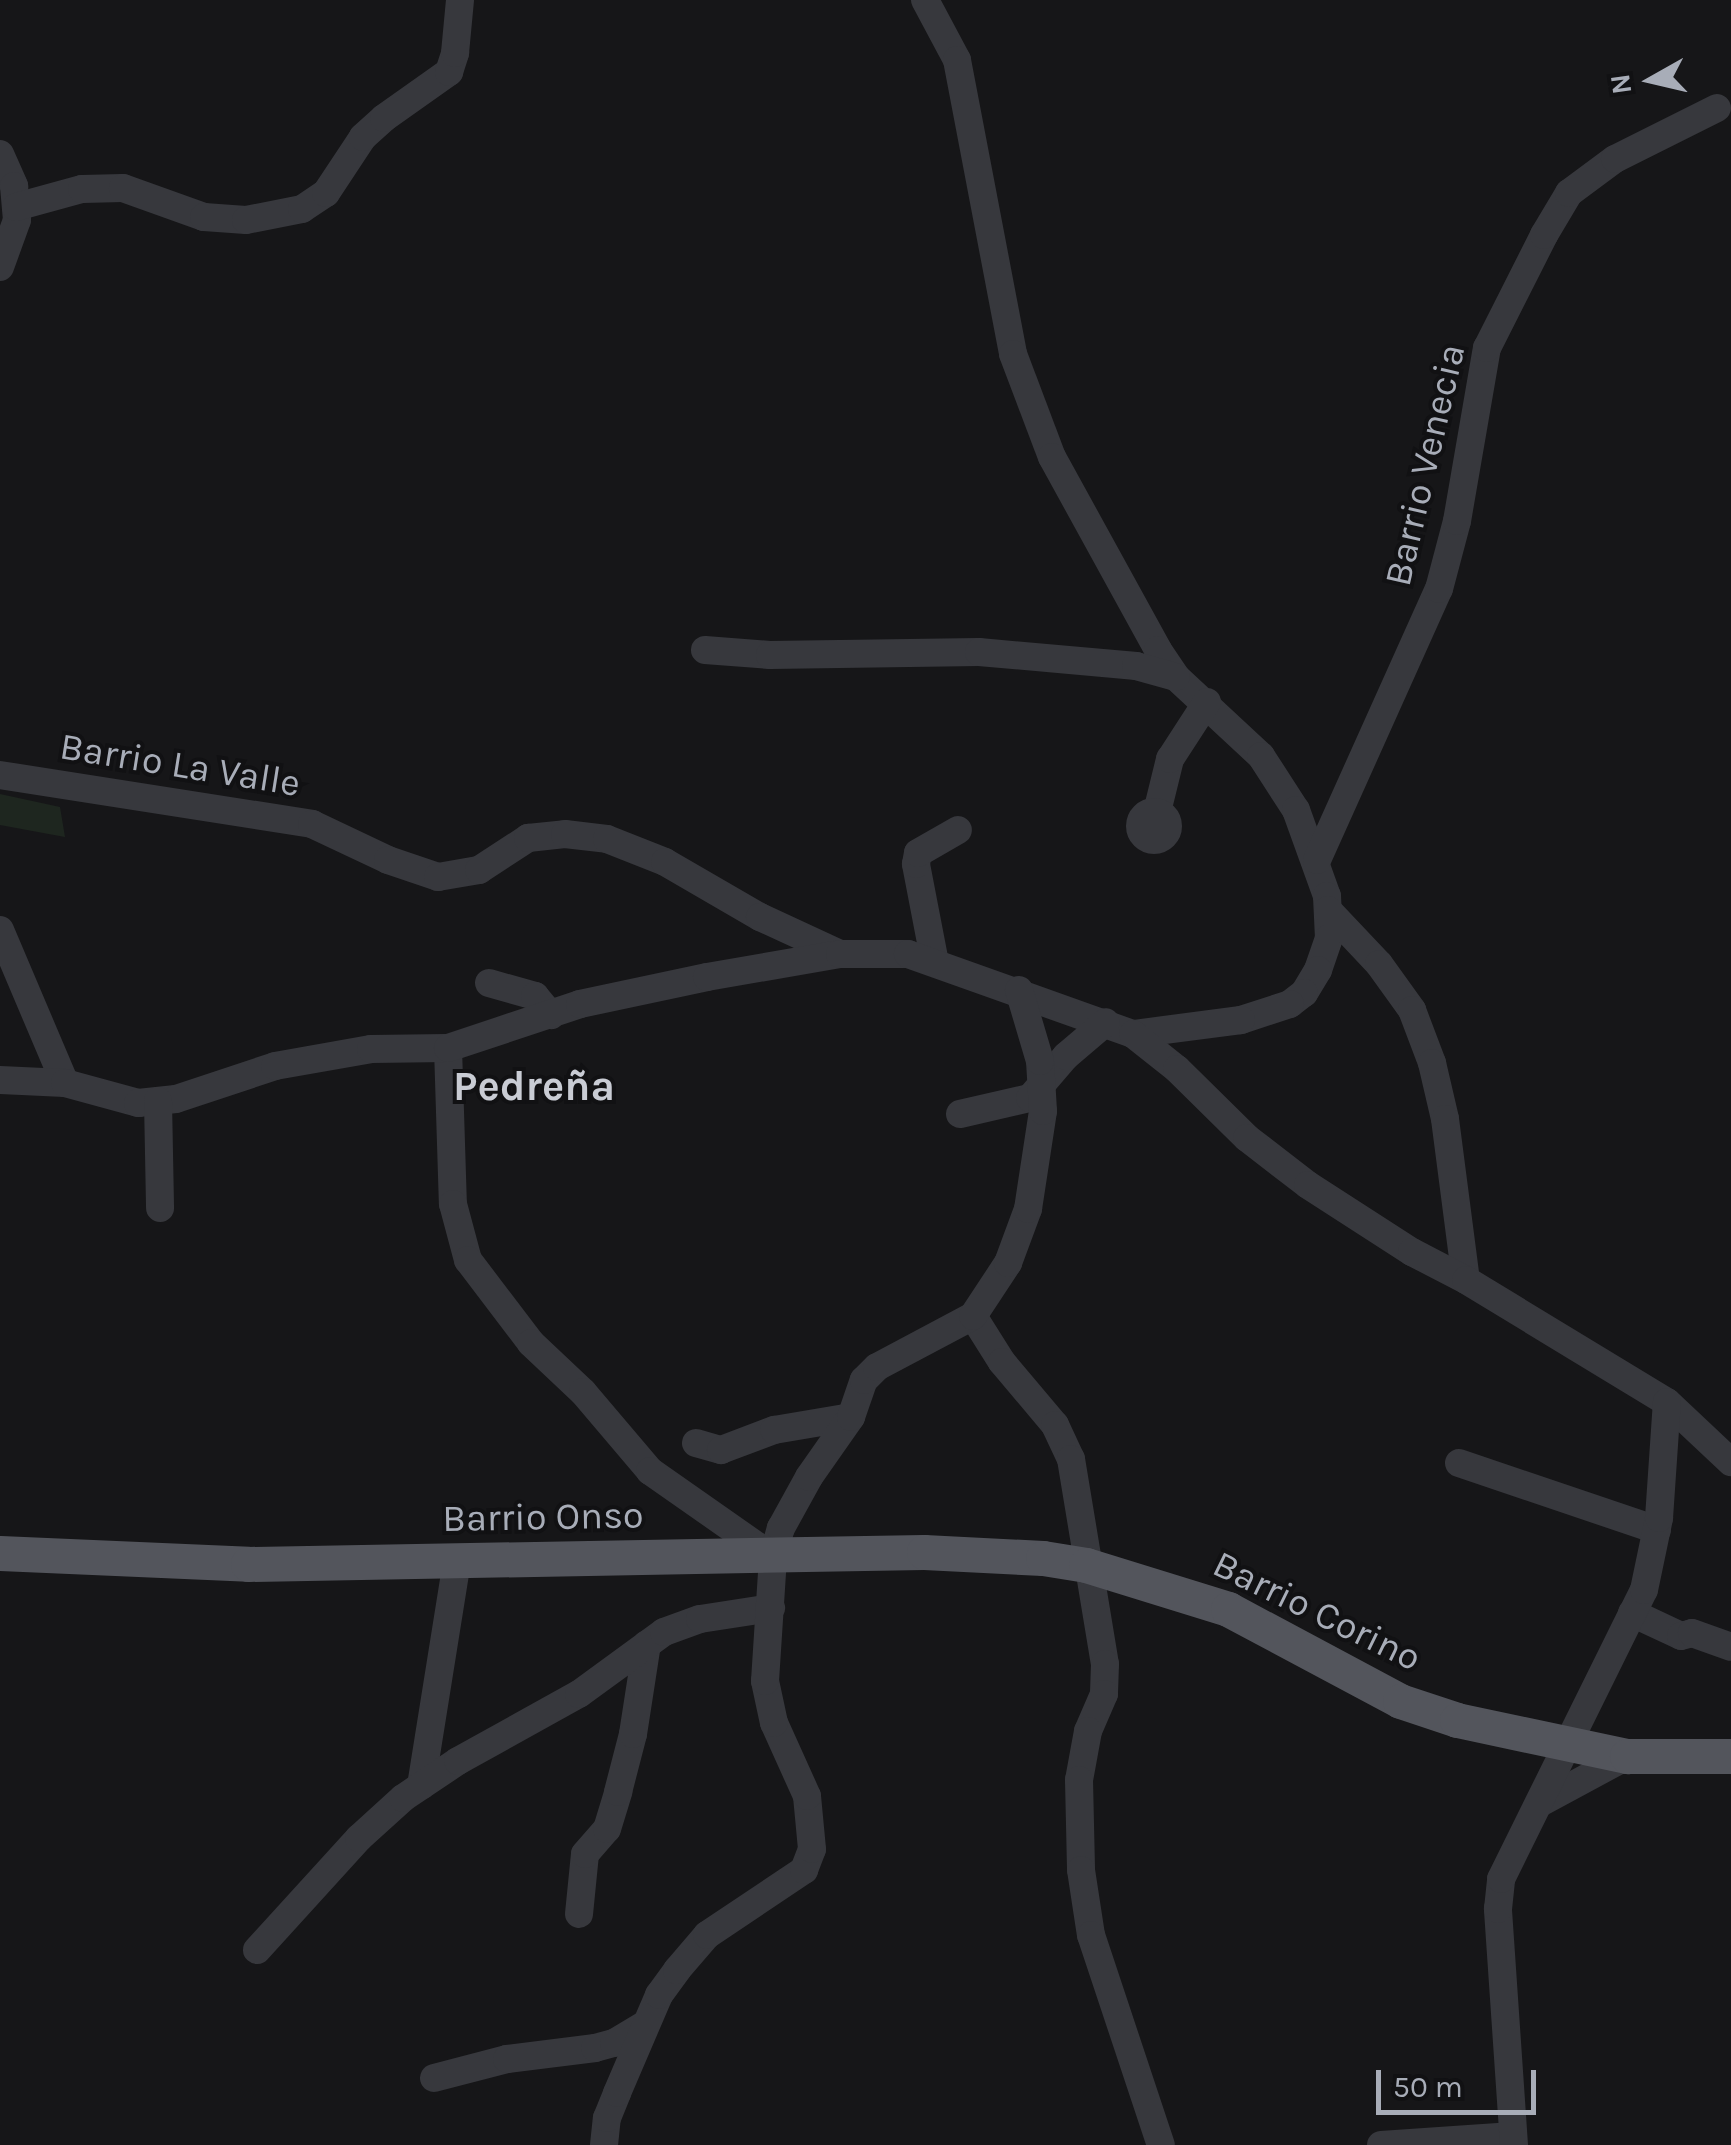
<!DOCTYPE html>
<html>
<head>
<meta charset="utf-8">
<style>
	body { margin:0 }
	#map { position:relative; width:1731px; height:2145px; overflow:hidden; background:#161618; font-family:Karla,sans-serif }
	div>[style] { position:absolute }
	.green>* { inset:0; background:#1e261f }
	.minor>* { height:28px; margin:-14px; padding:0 14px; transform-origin:14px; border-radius:14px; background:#37383d }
	.minor>.ring { margin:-14px; padding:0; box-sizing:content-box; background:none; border:28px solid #37383d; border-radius:50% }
	.major>* { height:35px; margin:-17.5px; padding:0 17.5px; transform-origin:17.5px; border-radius:17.5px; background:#53555c }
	span { translate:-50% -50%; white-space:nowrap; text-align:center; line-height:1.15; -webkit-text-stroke:8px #111113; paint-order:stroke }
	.street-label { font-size:38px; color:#a8adb8 }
	.quarter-label { font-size:42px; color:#c9ccd4; font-weight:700 }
	.north { position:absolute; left:1601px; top:30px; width:100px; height:100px; -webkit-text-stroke:8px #111113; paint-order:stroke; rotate:262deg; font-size:28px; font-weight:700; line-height:40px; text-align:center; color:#a8adb8 }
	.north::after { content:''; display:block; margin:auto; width:35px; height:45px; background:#a8adb8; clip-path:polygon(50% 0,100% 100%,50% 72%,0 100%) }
	.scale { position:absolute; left:1376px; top:2070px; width:160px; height:45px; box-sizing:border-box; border:5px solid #a8adb8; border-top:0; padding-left:12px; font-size:30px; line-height:35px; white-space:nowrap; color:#a8adb8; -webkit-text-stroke:8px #111113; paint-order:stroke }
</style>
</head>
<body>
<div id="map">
	<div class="green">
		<i style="clip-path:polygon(0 794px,60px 807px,65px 837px,0 825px)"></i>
	</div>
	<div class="minor">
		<i style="left:925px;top:0;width:68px;rotate:61.9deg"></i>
		<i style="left:957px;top:60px;width:299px;rotate:79.2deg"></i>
		<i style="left:1013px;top:354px;width:110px;rotate:69.3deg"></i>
		<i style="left:1052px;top:457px;width:220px;rotate:61.2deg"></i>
		<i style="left:1158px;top:650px;width:32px;rotate:56deg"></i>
		<i style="left:1176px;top:677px;width:116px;rotate:42.9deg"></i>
		<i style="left:1261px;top:756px;width:64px;rotate:57.1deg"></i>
		<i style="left:1296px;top:810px;width:91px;rotate:70.2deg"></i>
		<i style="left:1327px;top:896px;width:42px;rotate:87.3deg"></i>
		<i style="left:1329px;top:938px;width:34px;rotate:109deg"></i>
		<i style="left:1318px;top:970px;width:27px;rotate:121deg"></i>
		<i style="left:1304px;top:993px;width:18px;rotate:142deg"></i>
		<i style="left:1290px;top:1004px;width:52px;rotate:161.9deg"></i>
		<i style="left:1241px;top:1020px;width:109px;rotate:172.6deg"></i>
		<i style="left:0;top:154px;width:35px;rotate:66deg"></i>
		<i style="left:14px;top:186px;width:34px;rotate:85deg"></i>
		<i style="left:17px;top:220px;width:50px;rotate:109.9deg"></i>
		<i style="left:16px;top:207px;width:68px;rotate:-15.3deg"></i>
		<i style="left:82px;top:189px;width:41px;rotate:-1.4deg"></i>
		<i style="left:123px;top:188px;width:86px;rotate:19.7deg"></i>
		<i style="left:204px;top:217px;width:42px;rotate:4.1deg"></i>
		<i style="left:246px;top:220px;width:57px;rotate:-11.1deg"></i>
		<i style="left:302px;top:209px;width:29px;rotate:-34deg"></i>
		<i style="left:326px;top:193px;width:67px;rotate:-56.5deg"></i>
		<i style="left:363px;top:137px;width:28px;rotate:-42deg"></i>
		<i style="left:384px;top:118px;width:80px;rotate:-35.3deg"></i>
		<i style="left:449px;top:72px;width:20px;rotate:-72deg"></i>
		<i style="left:455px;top:53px;width:53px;rotate:-84.6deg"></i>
		<i style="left:705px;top:650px;width:65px;rotate:4.4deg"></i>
		<i style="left:770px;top:655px;width:209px;rotate:-0.8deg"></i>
		<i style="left:979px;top:652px;width:158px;rotate:5.1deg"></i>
		<i style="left:1136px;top:666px;width:41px;rotate:15.4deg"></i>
		<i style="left:0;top:775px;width:316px;rotate:8.9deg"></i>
		<i style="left:312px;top:824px;width:84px;rotate:25.3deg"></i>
		<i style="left:388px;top:860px;width:53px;rotate:18.8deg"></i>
		<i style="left:438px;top:877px;width:42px;rotate:-9.7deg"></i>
		<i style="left:479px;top:870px;width:59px;rotate:-33.1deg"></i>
		<i style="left:528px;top:838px;width:37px;rotate:-6deg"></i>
		<i style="left:565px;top:834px;width:42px;rotate:6.8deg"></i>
		<i style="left:607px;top:839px;width:62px;rotate:21.6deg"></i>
		<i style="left:665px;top:862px;width:110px;rotate:30.1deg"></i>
		<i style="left:760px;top:917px;width:88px;rotate:24.8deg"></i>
		<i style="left:1157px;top:812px;width:55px;rotate:-76.2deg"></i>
		<i style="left:1170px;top:759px;width:68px;rotate:-57deg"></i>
		<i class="ring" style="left:1140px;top:812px;width:0;height:0"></i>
		<i style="left:1317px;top:860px;width:297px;rotate:-65.8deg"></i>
		<i style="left:1439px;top:589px;width:70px;rotate:-75.2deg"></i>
		<i style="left:1457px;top:521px;width:176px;rotate:-80.2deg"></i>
		<i style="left:1487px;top:348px;width:127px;rotate:-63.2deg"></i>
		<i style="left:1544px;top:235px;width:49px;rotate:-59.2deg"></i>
		<i style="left:1569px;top:193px;width:57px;rotate:-36.5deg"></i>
		<i style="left:1615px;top:159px;width:114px;rotate:-26.6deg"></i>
		<i style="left:1328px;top:910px;width:74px;rotate:46.6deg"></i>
		<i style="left:1379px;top:964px;width:57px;rotate:54.3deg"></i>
		<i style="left:1412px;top:1010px;width:57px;rotate:69.3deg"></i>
		<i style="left:1432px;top:1063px;width:57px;rotate:76.9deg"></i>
		<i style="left:1445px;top:1119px;width:162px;rotate:82.6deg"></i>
		<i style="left:0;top:930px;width:166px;rotate:67deg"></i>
		<i style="left:935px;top:963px;width:101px;rotate:-100.9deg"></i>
		<i style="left:916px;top:864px;width:11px;rotate:-80deg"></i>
		<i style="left:918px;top:853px;width:46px;rotate:-29.9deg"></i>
		<i style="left:489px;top:983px;width:48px;rotate:15.8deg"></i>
		<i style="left:535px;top:996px;width:25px;rotate:50deg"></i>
		<i style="left:448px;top:1048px;width:156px;rotate:88.2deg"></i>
		<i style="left:453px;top:1204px;width:58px;rotate:75deg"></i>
		<i style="left:468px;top:1260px;width:104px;rotate:52.8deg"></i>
		<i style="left:531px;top:1343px;width:71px;rotate:43.3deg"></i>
		<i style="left:583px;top:1392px;width:104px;rotate:49.7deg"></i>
		<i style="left:650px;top:1471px;width:150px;rotate:35deg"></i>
		<i style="left:0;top:1080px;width:65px;rotate:2.6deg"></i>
		<i style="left:65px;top:1083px;width:76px;rotate:15.3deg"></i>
		<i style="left:138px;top:1103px;width:38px;rotate:-6deg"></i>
		<i style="left:176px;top:1099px;width:104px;rotate:-18.4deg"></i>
		<i style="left:275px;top:1066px;width:97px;rotate:-10deg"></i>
		<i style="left:371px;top:1049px;width:77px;rotate:-0.7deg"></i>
		<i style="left:448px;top:1048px;width:139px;rotate:-18.4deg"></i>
		<i style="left:580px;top:1004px;width:130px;rotate:-12deg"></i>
		<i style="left:707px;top:977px;width:135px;rotate:-9.8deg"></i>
		<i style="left:840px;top:954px;width:68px"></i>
		<i style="left:908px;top:954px;width:239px;rotate:19.6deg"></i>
		<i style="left:1133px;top:1034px;width:56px;rotate:38.5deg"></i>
		<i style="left:1177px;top:1069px;width:98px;rotate:44.6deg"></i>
		<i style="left:1247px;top:1138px;width:77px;rotate:37.6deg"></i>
		<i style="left:1308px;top:1185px;width:124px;rotate:32.8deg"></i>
		<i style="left:1412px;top:1252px;width:61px;rotate:27.4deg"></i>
		<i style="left:1466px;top:1280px;width:235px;rotate:31.3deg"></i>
		<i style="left:1667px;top:1402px;width:88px;rotate:43.2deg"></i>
		<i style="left:158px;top:1101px;width:107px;rotate:88.9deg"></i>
		<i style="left:960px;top:1114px;width:72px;rotate:-12.9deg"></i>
		<i style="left:1030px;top:1098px;width:55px;rotate:-49.4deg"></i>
		<i style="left:1066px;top:1056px;width:52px;rotate:-40.4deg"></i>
		<i style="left:973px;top:1316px;width:54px;rotate:57.8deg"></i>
		<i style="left:1002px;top:1362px;width:82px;rotate:49.9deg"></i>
		<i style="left:1055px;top:1425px;width:38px;rotate:65deg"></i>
		<i style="left:1071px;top:1459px;width:208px;rotate:80.6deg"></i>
		<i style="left:1105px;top:1664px;width:30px;rotate:92deg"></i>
		<i style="left:1104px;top:1694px;width:40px;rotate:113.4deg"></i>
		<i style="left:1088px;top:1731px;width:50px;rotate:100.4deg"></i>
		<i style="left:1079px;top:1780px;width:90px;rotate:88.7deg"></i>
		<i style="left:1081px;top:1870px;width:66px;rotate:81.3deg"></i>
		<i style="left:1091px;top:1935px;width:221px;rotate:71.6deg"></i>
		<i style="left:696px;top:1443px;width:26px;rotate:16deg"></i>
		<i style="left:721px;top:1450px;width:57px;rotate:-20.7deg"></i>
		<i style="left:774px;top:1430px;width:78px;rotate:-9.6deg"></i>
		<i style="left:1459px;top:1463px;width:209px;rotate:18.7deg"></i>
		<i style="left:1632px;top:1613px;width:54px;rotate:25.1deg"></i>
		<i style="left:1681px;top:1636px;width:11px;rotate:-15deg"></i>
		<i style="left:1692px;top:1633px;width:41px;rotate:19.7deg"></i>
		<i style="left:421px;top:1786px;width:228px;rotate:-80.9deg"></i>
		<i style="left:1542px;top:1802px;width:97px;rotate:-28.4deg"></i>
		<i style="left:579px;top:1914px;width:60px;rotate:-84.3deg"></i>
		<i style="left:585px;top:1854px;width:33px;rotate:-49deg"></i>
		<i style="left:607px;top:1829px;width:39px;rotate:-73deg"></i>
		<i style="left:618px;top:1792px;width:60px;rotate:-75.5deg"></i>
		<i style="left:633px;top:1734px;width:91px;rotate:-81.2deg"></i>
		<i style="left:257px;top:1950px;width:151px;rotate:-47.7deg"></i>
		<i style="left:359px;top:1838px;width:59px;rotate:-42.3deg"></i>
		<i style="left:403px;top:1798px;width:66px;rotate:-33.9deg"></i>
		<i style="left:458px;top:1761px;width:138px;rotate:-29deg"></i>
		<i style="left:579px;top:1694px;width:105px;rotate:-36.1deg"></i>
		<i style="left:664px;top:1632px;width:38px;rotate:-20deg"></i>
		<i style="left:700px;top:1619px;width:72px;rotate:-8.8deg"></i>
		<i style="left:434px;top:2078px;width:75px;rotate:-14.6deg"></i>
		<i style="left:507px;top:2059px;width:89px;rotate:-7.1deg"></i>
		<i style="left:595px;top:2048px;width:20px;rotate:-15deg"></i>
		<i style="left:614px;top:2043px;width:37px;rotate:-31deg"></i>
		<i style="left:604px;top:2145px;width:27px;rotate:-84deg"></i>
		<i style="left:607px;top:2118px;width:27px;rotate:-68deg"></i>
		<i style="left:617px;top:2093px;width:107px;rotate:-66.8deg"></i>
		<i style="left:659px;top:1995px;width:31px;rotate:-54deg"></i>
		<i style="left:677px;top:1970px;width:46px;rotate:-49.4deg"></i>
		<i style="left:707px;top:1935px;width:117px;rotate:-33.8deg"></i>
		<i style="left:804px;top:1870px;width:22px;rotate:-69deg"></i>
		<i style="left:812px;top:1849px;width:53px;rotate:-95.4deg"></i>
		<i style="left:807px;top:1796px;width:80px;rotate:-114.3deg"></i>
		<i style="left:774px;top:1723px;width:43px;rotate:-102.1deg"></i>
		<i style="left:765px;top:1681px;width:124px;rotate:-86.3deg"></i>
		<i style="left:773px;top:1557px;width:30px;rotate:-75deg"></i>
		<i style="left:781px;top:1528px;width:58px;rotate:-61.2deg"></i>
		<i style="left:809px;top:1477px;width:73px;rotate:-55deg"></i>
		<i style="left:851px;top:1417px;width:39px;rotate:-71deg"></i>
		<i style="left:864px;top:1380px;width:18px;rotate:-45deg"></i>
		<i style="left:877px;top:1367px;width:109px;rotate:-28deg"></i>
		<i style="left:973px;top:1316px;width:64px;rotate:-56.6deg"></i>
		<i style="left:1008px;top:1263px;width:58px;rotate:-69.7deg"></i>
		<i style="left:1028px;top:1209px;width:99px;rotate:-81.3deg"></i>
		<i style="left:1043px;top:1111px;width:50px;rotate:-93.4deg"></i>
		<i style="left:1040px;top:1061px;width:74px;rotate:-106.5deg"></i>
		<i style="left:1381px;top:2145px;width:132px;rotate:-3.9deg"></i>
		<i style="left:1514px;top:2145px;width:237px;rotate:-93.9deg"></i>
		<i style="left:1498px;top:1909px;width:30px;rotate:-84deg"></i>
		<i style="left:1501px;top:1879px;width:322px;rotate:-63.7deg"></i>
		<i style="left:1644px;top:1590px;width:74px;rotate:-78.2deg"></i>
		<i style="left:1659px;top:1518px;width:116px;rotate:-86.1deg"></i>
	</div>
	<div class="major">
		<i style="left:0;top:1553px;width:248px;rotate:2.5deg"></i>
		<i style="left:248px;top:1564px;width:676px;rotate:-1.02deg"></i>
		<i style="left:924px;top:1552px;width:119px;rotate:2.9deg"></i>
		<i style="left:1043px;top:1558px;width:44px;rotate:9.2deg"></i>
		<i style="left:1086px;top:1565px;width:149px;rotate:17.2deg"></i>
		<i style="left:1228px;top:1609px;width:195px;rotate:28.1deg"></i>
		<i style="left:1400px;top:1701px;width:60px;rotate:18.4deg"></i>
		<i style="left:1457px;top:1720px;width:174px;rotate:12deg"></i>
		<i style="left:1627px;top:1756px;width:104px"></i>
	</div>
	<div class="street-label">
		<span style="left:1425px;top:465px;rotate:-77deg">Barrio Venecia</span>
		<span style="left:180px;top:765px;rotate:9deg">Barrio La Valle</span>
		<span style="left:543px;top:1517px;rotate:-1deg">Barrio Onso</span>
		<span style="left:1317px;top:1611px;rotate:26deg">Barrio Corino</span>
	</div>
	<div class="quarter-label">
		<span style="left:534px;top:1086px">Pedreña</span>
	</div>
	<div class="north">N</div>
	<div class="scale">50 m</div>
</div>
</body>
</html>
